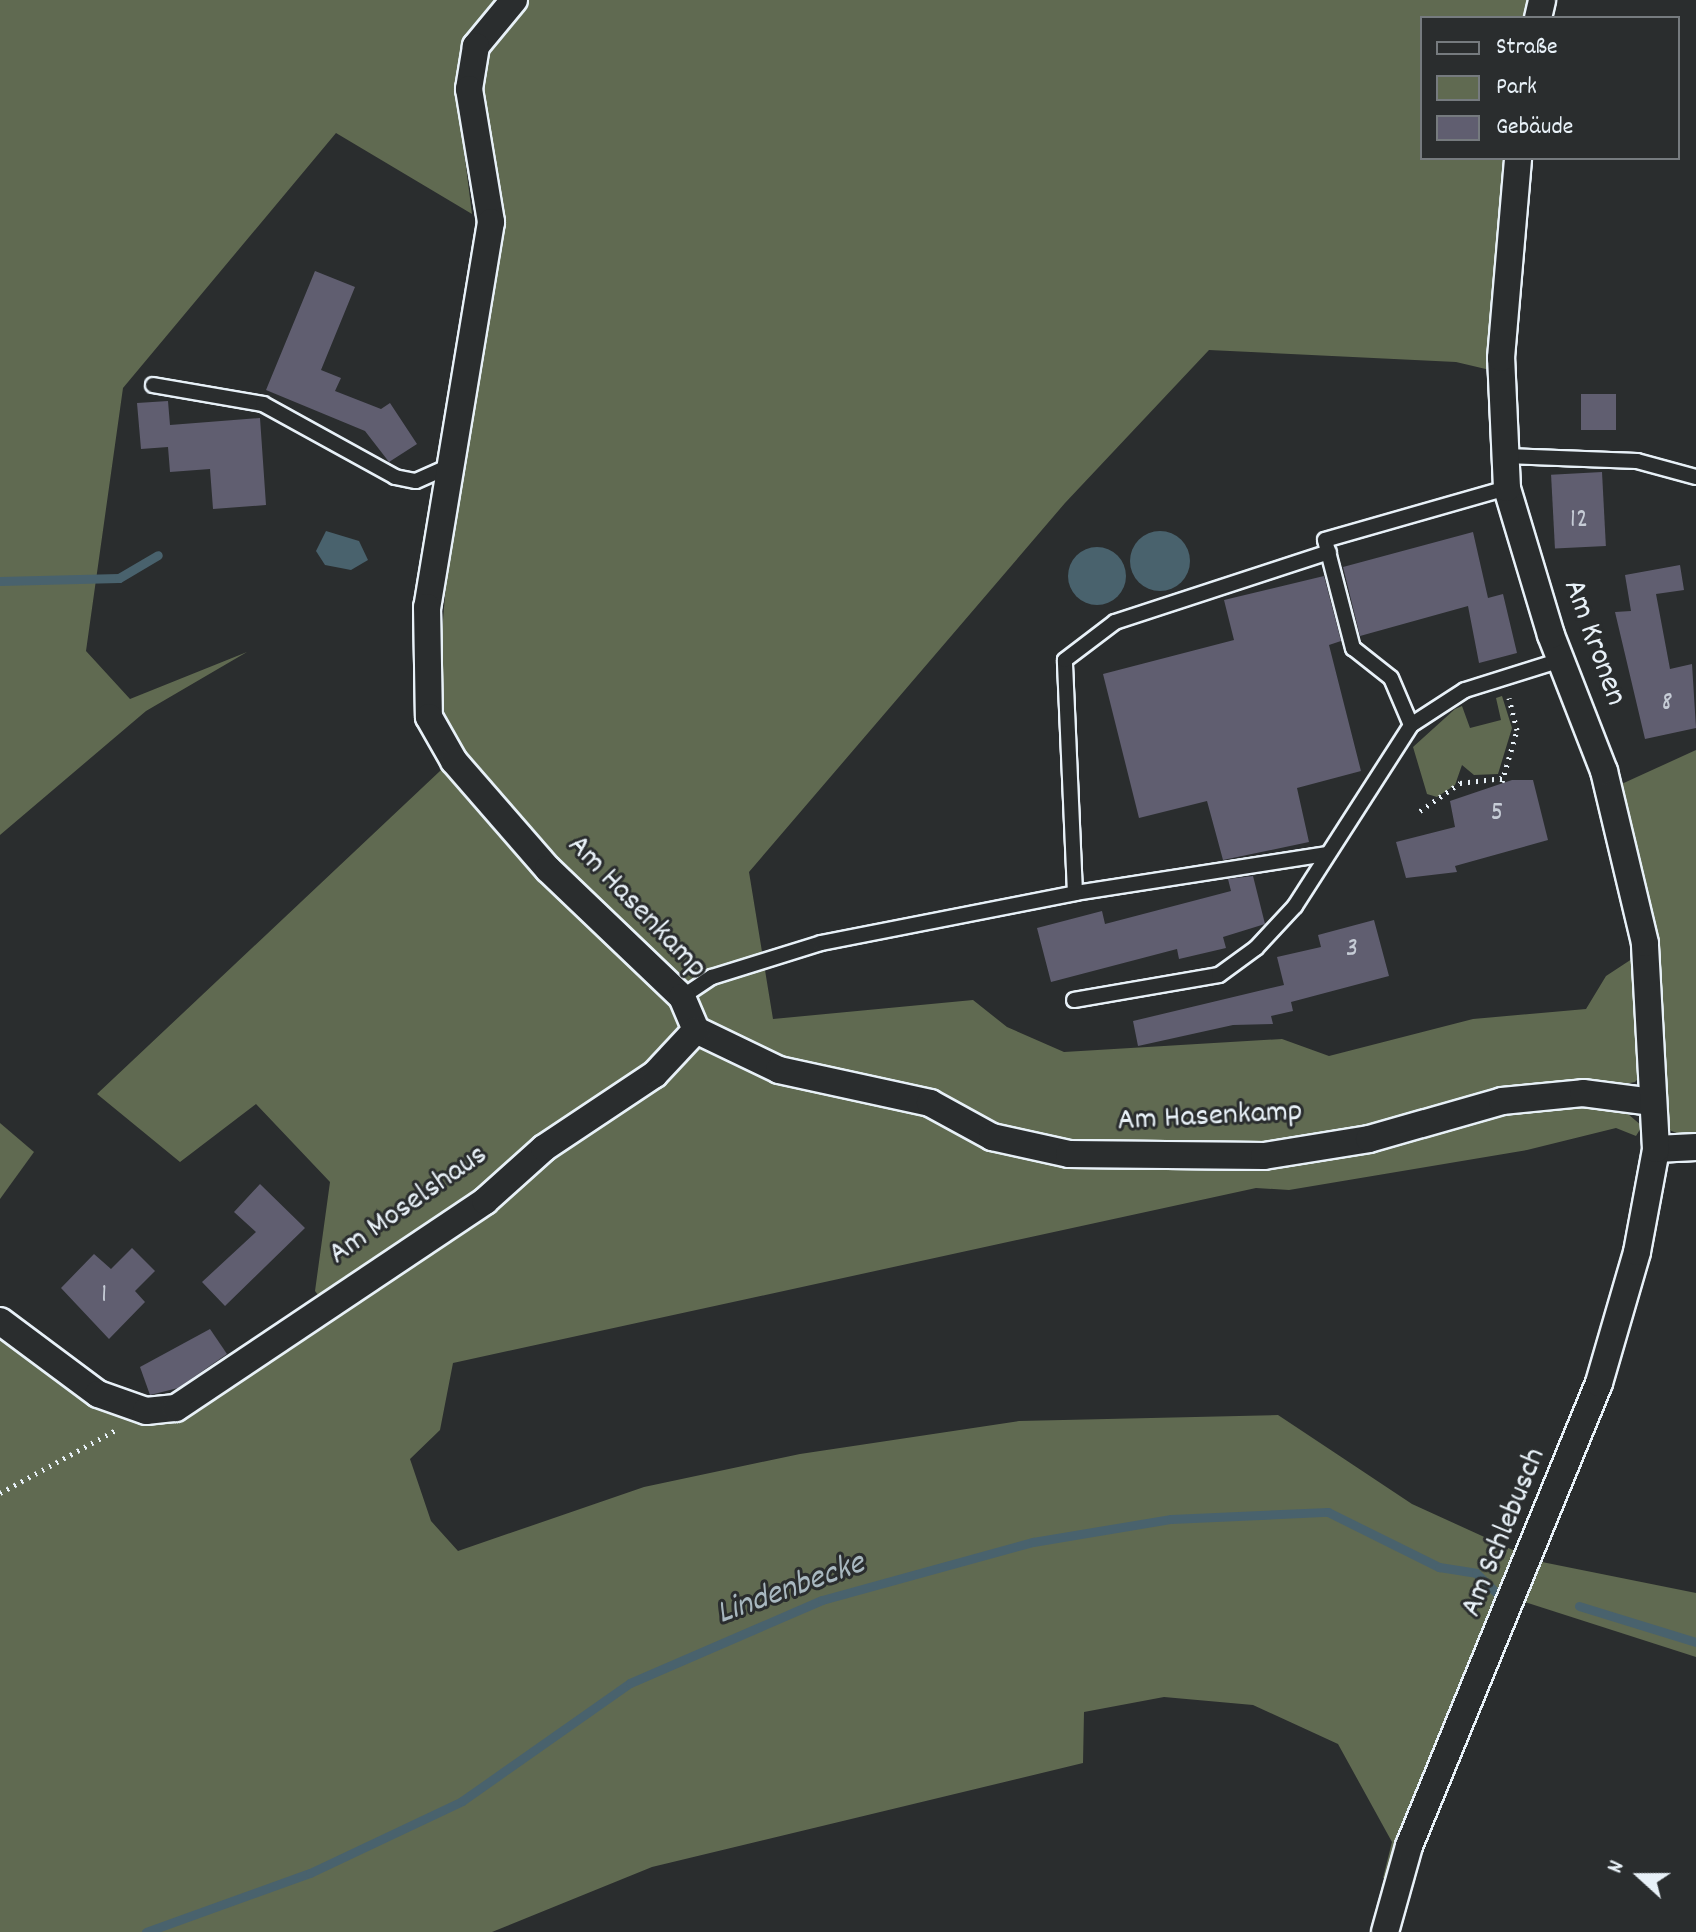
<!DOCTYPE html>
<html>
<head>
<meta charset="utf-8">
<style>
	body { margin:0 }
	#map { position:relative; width:1696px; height:1932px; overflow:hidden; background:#2a2d2e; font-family:Dekko,sans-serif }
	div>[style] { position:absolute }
	.green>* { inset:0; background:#606a51 }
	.water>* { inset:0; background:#49626d }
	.round { border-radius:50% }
	.stream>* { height:9px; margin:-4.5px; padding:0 4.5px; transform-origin:4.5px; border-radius:4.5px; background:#49626d }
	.building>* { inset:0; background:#605e70; transform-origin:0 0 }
	.path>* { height:5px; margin-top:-2.5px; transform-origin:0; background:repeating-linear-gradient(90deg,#e8f1f8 0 2px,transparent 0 8px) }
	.roads { filter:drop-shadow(2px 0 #e8f1f8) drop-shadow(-2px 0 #e8f1f8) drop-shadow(0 2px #e8f1f8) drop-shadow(0 -2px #e8f1f8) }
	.service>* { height:14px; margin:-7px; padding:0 7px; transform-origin:7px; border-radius:7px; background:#2a2d2e }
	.minor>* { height:26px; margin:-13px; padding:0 13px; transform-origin:13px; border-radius:13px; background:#2a2d2e }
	span { translate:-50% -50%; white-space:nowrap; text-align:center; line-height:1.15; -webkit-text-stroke:6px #2a2d2e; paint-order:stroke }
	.number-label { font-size:28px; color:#c6ccd6 }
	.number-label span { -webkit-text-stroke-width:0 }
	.street-label { font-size:32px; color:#e8f1f8 }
	.water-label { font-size:34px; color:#a8b8c0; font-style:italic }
	.legend { position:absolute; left:1420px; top:16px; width:260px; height:144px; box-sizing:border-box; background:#2a2d2e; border:2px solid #767b7f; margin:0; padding:10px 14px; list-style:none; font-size:24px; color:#e8f1f8 }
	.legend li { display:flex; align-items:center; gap:16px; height:40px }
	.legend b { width:40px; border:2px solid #767b7f }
	.north { position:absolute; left:1600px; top:1836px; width:80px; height:80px; -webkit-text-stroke:6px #2a2d2e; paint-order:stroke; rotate:291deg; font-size:22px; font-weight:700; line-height:32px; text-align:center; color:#e8f1f8 }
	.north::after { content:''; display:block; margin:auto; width:28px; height:36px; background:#e8f1f8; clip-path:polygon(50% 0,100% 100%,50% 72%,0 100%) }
</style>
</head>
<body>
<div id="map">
	<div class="green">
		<i style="clip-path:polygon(0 0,503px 0,469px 39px,458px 104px,472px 214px,336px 133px,123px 388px,86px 651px,130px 699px,247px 652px,146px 711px,0 835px)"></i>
		<i style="clip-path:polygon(526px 0,1536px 0,1532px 18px,1422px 18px,1422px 158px,1511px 158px,1490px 370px,1456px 362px,1209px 350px,1065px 503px,749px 872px,773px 1019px,973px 1000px,1007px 1027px,1064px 1052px,1282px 1039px,1329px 1056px,1473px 1019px,1586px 1009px,1606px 976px,1638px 955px,1646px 1070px,1635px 1082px,1481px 1113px,1556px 1104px,1621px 1108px,1642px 1126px,1636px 1136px,1616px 1128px,1527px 1150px,1289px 1190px,1256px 1188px,453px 1363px,440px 1430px,410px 1459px,431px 1521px,458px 1551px,644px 1487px,800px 1454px,1019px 1421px,1278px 1415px,1412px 1504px,1526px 1556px,1390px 1879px,1383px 1878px,1392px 1842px,1338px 1744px,1253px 1705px,1164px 1697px,1084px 1712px,1083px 1763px,652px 1867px,492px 1932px,0 1932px,0 1328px,142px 1416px,327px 1307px,315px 1291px,330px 1182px,256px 1104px,180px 1162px,97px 1094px,457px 755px,436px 705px,454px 486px,480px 358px,478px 88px,488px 48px)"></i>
		<i style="clip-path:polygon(1502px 696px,1512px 728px,1498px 774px,1474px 775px,1462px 765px,1455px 785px,1437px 797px,1427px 794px,1413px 747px,1455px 709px,1462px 706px,1470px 728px,1501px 720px,1496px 698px)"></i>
		<i style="clip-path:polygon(1696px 750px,1696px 1138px,1692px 1139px,1664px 1128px,1615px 787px)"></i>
		<i style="clip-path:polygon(0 1123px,34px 1152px,0 1199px)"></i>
		<i style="clip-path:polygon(1537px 1561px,1696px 1593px,1696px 1657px,1522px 1601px)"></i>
	</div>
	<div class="water">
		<i style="clip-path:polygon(326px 531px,359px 541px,368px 560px,351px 570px,325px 565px,316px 551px)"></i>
		<i class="round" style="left:1130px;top:531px;width:60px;height:60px"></i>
		<i class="round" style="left:1068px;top:547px;width:58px;height:58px"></i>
	</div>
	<div class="stream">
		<i style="left:0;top:581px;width:119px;rotate:-1.4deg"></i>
		<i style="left:119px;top:578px;width:45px;rotate:-30.5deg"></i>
		<i style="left:1579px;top:1606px;width:122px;rotate:17.1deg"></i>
		<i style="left:146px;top:1932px;width:174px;rotate:-19.8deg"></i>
		<i style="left:310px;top:1873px;width:168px;rotate:-25.3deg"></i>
		<i style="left:462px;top:1801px;width:205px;rotate:-35.1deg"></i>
		<i style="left:630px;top:1683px;width:209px;rotate:-23.4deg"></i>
		<i style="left:822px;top:1600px;width:219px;rotate:-15.4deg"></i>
		<i style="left:1033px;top:1542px;width:140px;rotate:-9.5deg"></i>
		<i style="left:1171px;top:1519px;width:157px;rotate:-2.6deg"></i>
		<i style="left:1328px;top:1512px;width:124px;rotate:26.4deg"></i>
		<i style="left:1439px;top:1567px;width:37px;rotate:9deg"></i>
		<i style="left:1476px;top:1573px;width:29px;rotate:44deg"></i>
	</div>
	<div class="building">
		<i style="clip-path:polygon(315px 271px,355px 287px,321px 370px,341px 378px,335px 391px,381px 409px,390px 403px,417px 444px,389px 462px,365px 431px,266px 390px)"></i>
		<i style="left:1581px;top:394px;width:35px;height:36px"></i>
		<i style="clip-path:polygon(168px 401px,170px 425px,260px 418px,266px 505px,213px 509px,210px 469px,170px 472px,168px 447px,141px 449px,137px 403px)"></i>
		<i style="left:1602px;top:472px;width:74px;height:51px;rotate:87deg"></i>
		<i style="clip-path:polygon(1473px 532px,1488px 598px,1503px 594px,1517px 653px,1479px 663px,1468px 606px,1360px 636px,1343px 567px)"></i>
		<i style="clip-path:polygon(1680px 565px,1684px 590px,1656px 594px,1670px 669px,1692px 664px,1696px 728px,1645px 739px,1615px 612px,1631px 611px,1625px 575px)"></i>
		<i style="clip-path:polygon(1324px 576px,1341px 641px,1329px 645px,1361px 771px,1297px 788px,1309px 842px,1223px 860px,1207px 801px,1139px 818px,1103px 674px,1234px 640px,1224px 600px)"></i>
		<i style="clip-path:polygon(1512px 780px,1533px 780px,1548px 840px,1455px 866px,1457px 872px,1406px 878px,1396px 842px,1455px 827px,1450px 801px)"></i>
		<i style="clip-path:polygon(1253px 876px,1265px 924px,1223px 937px,1226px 948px,1179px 959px,1177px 949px,1051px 982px,1037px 928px,1102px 911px,1105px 924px,1231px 891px,1228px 879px)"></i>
		<i style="clip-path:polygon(1374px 920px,1389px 976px,1291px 1002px,1293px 1011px,1271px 1016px,1273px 1024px,1233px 1025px,1138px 1046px,1133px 1021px,1284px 985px,1277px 957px,1321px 947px,1318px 935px)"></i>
		<i style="clip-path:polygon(260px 1184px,305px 1228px,225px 1306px,202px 1282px,256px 1232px,234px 1212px)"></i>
		<i style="clip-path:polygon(132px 1248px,155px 1271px,135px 1291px,145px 1302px,109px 1339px,61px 1288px,94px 1254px,111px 1269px)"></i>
		<i style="clip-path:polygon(210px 1329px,227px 1354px,178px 1388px,150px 1395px,140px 1367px)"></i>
	</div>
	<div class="path">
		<i style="left:1502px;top:782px;width:54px;rotate:-73.9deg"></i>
		<i style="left:1517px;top:730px;width:33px;rotate:-104deg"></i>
		<i style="left:1420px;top:811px;width:49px;rotate:-35deg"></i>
		<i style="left:1460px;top:783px;width:43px;rotate:-6.6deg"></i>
		<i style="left:0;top:1493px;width:134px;rotate:-28.5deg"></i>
	</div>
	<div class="roads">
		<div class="service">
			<i style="left:153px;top:385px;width:112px;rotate:9.8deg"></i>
			<i style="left:263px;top:404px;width:151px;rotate:28.9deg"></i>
			<i style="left:395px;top:477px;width:21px;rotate:11deg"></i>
			<i style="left:416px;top:481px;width:32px;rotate:-24deg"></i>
			<i style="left:1506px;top:456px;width:131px;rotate:2.2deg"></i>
			<i style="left:1637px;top:461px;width:61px;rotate:15.2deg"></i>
			<i style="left:1507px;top:488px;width:189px;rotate:164.1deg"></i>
			<i style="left:1325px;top:540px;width:112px;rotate:75.5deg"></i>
			<i style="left:1353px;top:648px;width:48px;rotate:38.3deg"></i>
			<i style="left:1391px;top:678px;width:51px;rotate:66.9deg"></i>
			<i style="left:1411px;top:725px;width:64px;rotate:-32.9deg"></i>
			<i style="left:1465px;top:690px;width:101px;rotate:-17.4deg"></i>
			<i style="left:1327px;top:854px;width:255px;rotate:171.2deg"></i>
			<i style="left:1075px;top:893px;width:233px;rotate:-92.5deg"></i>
			<i style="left:1065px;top:660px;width:63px;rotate:-37.2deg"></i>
			<i style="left:1115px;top:622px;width:225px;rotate:-18.1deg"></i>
			<i style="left:682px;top:997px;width:36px;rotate:-34deg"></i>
			<i style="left:712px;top:977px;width:114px;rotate:-17.3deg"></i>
			<i style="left:821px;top:943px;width:259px;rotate:-11.1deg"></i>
			<i style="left:1074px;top:1000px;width:147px;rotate:-9.8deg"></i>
			<i style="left:1219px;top:975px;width:46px;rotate:-36.1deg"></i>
			<i style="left:1256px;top:948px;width:57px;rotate:-47.1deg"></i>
			<i style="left:1295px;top:906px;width:215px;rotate:-57.3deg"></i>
		</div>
		<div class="minor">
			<i style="left:514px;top:0;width:60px;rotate:129.6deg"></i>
			<i style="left:476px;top:46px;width:44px;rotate:99.2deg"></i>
			<i style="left:469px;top:89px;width:135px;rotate:80.6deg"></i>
			<i style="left:491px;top:222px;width:390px;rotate:99.4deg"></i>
			<i style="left:427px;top:607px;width:110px;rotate:89deg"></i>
			<i style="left:429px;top:717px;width:51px;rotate:60.4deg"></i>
			<i style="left:454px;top:761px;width:143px;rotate:49deg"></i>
			<i style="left:548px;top:869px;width:185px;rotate:43.7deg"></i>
			<i style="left:682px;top:997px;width:36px;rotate:67deg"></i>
			<i style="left:696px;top:1030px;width:92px;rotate:25.7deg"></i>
			<i style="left:779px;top:1070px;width:155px;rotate:12.3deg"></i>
			<i style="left:930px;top:1103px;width:71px;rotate:28.7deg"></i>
			<i style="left:992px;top:1137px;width:79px;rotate:12.4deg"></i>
			<i style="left:1069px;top:1154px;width:195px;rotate:0.6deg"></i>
			<i style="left:1264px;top:1156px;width:106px;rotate:-9.2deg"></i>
			<i style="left:1369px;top:1139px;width:138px;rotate:-15.9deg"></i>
			<i style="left:1502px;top:1101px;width:81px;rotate:-5.6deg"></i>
			<i style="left:1583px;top:1093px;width:70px;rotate:7.4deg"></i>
			<i style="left:1538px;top:18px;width:18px;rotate:-77deg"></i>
			<i style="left:1656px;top:1149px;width:40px;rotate:-2.9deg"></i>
			<i style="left:0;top:1321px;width:122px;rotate:36.7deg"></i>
			<i style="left:98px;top:1394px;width:51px;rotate:19.5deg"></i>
			<i style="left:146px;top:1411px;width:30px;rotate:-6deg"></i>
			<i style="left:176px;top:1408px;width:372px;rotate:-33.8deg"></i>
			<i style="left:485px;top:1201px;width:79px;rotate:-41.9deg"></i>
			<i style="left:544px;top:1148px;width:133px;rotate:-33.7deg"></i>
			<i style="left:655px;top:1074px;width:60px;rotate:-47deg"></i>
			<i style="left:1385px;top:1932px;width:89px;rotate:-74.4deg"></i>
			<i style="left:1409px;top:1846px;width:500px;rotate:-67.69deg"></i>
			<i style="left:1599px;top:1383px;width:136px;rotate:-73.8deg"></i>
			<i style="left:1637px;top:1252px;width:105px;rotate:-79.5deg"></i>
			<i style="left:1656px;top:1149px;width:206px;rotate:-93.1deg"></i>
			<i style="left:1645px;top:943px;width:177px;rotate:-103.4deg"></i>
			<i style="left:1604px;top:771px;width:146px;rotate:-111.3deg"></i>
			<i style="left:1551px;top:635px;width:153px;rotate:-106.7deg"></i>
			<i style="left:1507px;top:488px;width:130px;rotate:-92.6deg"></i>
			<i style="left:1501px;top:358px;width:201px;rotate:-85.1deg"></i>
		</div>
	</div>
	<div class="number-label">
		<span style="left:1579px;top:521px">12</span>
		<span style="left:1667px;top:704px">8</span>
		<span style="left:1497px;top:814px">5</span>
		<span style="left:1352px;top:950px">3</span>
		<span style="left:104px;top:1296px">1</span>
	</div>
	<div class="street-label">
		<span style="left:1593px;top:643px;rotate:70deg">Am Kronen</span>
		<span style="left:636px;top:908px;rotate:46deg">Am Hasenkamp</span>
		<span style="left:1210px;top:1118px;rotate:-3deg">Am Hasenkamp</span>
		<span style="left:409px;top:1206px;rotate:-35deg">Am Moselshaus</span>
		<span style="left:1505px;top:1533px;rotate:-68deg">Am Schlebusch</span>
	</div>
	<div class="water-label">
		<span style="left:791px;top:1590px;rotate:-20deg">Lindenbecke</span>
	</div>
	<ul class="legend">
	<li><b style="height:10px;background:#2a2d2e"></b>Straße</li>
	<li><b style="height:22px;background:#606a51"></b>Park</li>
	<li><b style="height:22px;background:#605e70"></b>Gebäude</li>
	</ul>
	<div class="north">N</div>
</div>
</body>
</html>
